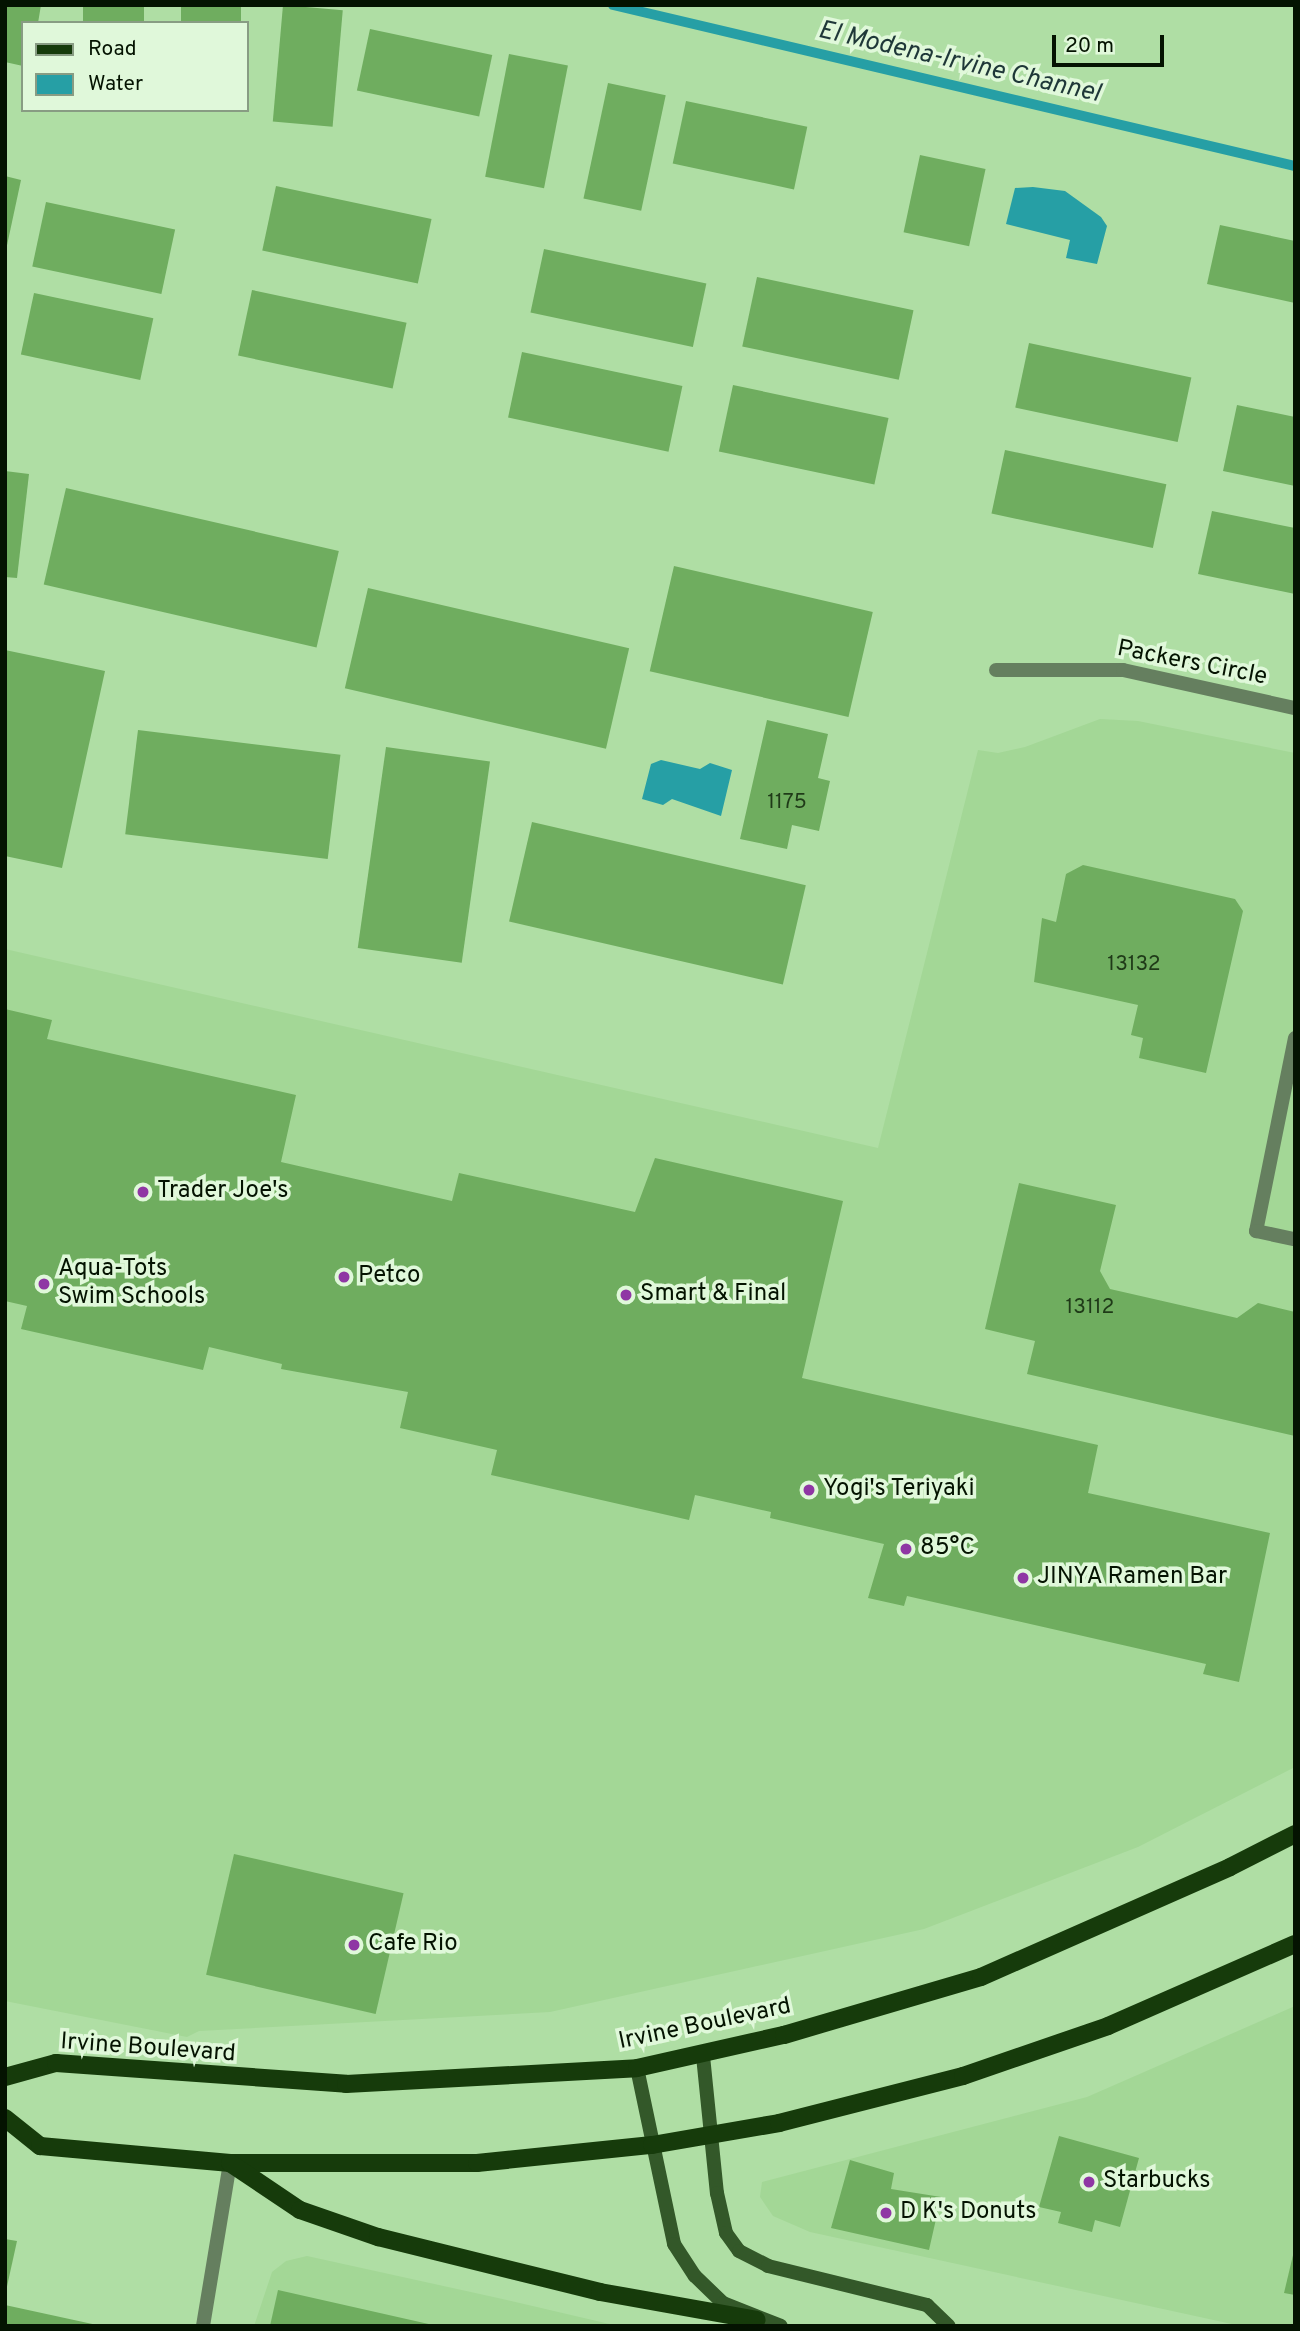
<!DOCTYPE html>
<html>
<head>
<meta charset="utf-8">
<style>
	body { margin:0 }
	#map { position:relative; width:1300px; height:2331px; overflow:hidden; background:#afdea4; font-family:Overpass,sans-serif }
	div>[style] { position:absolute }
	.built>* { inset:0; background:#a3d796 }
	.water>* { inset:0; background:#269fa5 }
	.stream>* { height:10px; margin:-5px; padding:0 5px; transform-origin:5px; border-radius:5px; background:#269fa5 }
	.building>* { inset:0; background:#6fad5f; transform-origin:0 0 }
	.street>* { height:14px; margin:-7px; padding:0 7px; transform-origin:7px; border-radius:7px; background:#657f5f }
	.secondary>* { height:14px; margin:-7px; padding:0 7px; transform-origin:7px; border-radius:7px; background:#335829 }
	.primary>* { height:18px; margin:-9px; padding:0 9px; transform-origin:9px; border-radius:9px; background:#163b0b }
	.dots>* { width:19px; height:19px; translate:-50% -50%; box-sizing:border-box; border:4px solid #e0f8da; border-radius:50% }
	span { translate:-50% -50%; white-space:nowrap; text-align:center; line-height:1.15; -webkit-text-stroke:7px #e0f8da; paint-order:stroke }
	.number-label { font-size:21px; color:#1f3a18 }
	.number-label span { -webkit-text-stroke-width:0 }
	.street-label { font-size:24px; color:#041301 }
	.poi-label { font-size:24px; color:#041301 }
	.left { translate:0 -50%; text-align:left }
	.water-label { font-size:26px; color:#1e3738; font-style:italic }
	.frame { position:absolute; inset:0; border:7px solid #041301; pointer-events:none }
	.legend { position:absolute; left:21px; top:21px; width:228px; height:91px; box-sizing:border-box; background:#e0f8da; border:2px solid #889c83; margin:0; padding:9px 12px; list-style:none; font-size:21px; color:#041301 }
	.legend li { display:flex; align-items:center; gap:14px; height:35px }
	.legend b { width:35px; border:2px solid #889c83 }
	.scale { position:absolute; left:1052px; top:35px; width:112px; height:32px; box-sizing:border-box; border:4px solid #041301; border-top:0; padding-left:9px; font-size:21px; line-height:24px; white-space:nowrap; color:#041301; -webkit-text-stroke:5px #e0f8da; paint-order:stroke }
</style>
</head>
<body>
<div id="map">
	<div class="built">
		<i style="clip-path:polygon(1100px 719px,1138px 721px,1295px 753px,1295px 1767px,1138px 1847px,924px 1929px,550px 2012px,199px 2031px,187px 2037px,5px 2001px,5px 949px,878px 1148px,978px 750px,998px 753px,1025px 747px)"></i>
		<i style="clip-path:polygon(1295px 2006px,1295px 2326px,1241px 2326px,810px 2232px,773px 2216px,760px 2197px,762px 2182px,1087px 2097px)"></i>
		<i style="clip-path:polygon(307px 2256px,498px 2298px,618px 2326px,254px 2326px,272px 2272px,286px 2261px)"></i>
	</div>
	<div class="water">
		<i style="clip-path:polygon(1033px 187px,1065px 191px,1101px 217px,1107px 226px,1097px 264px,1066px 258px,1070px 240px,1006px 224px,1015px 188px)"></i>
		<i style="clip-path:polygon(661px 760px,700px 769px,710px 763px,732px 770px,721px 816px,672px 799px,663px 805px,642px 799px,651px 764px)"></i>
	</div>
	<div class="stream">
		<i style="left:613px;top:5px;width:701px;rotate:13.28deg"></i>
	</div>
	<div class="building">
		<i style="clip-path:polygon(5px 5px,41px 5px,38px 23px,23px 23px,23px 66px,5px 62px)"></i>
		<i style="left:83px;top:5px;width:61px;height:18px"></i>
		<i style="left:181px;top:5px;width:60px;height:18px"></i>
		<i style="left:283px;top:5px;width:60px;height:117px;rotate:5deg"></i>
		<i style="left:370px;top:29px;width:125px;height:63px;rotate:12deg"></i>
		<i style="left:509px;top:54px;width:60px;height:125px;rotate:11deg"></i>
		<i style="left:608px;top:83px;width:59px;height:118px;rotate:12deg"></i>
		<i style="left:686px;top:101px;width:124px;height:64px;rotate:12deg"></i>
		<i style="left:920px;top:155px;width:67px;height:79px;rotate:12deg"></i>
		<i style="clip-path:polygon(5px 176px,21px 180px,6px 250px,5px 250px)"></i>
		<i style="left:276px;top:186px;width:159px;height:66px;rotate:12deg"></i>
		<i style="left:46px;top:202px;width:132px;height:66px;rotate:12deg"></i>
		<i style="clip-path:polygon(1220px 225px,1295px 241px,1295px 303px,1207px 284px)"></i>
		<i style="left:544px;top:249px;width:166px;height:65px;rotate:12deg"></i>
		<i style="left:757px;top:277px;width:160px;height:71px;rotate:12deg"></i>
		<i style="left:252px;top:290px;width:158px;height:67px;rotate:12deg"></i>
		<i style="left:34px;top:293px;width:122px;height:63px;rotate:12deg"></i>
		<i style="left:1029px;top:343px;width:166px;height:66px;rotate:12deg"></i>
		<i style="left:522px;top:352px;width:164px;height:67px;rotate:12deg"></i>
		<i style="left:733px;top:385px;width:159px;height:68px;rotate:12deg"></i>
		<i style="clip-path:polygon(1237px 405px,1295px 417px,1295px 486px,1223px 471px)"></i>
		<i style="left:1005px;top:450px;width:165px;height:65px;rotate:12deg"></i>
		<i style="clip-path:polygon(5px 471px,29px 474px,17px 578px,5px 577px)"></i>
		<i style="left:66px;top:488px;width:280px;height:99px;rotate:13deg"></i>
		<i style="clip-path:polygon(1212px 511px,1295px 528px,1295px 594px,1198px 574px)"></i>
		<i style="left:674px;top:566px;width:204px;height:108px;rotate:13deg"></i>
		<i style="left:368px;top:588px;width:268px;height:103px;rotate:13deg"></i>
		<i style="clip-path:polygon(5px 650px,105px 671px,62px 868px,5px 856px)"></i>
		<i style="clip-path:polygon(767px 720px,828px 734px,818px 778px,830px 781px,819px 831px,792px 825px,787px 849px,740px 839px)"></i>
		<i style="left:138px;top:730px;width:204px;height:105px;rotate:7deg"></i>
		<i style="left:386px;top:747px;width:105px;height:203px;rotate:8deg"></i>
		<i style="left:532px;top:822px;width:281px;height:102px;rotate:13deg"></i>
		<i style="clip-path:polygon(1083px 865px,1235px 899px,1243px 911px,1206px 1073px,1139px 1058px,1143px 1038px,1131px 1035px,1138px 1005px,1034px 982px,1042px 918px,1056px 922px,1066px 874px)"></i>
		<i style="clip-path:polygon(5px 1009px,52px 1020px,47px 1039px,296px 1095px,281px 1162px,452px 1201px,459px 1173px,635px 1212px,655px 1158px,843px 1201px,802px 1378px,1098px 1445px,1088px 1493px,1270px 1533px,1239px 1682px,1203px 1674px,1206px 1664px,907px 1596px,904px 1606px,868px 1598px,884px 1544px,770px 1518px,771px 1512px,695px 1495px,689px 1520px,491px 1475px,497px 1450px,400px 1428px,408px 1392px,281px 1369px,282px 1364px,209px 1347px,203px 1370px,21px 1329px,27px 1306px,5px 1301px)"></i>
		<i style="clip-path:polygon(1019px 1183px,1116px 1205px,1100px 1271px,1110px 1289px,1237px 1318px,1258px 1303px,1295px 1312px,1295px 1436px,1027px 1374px,1035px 1341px,985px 1329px)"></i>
		<i style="left:234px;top:1854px;width:174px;height:124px;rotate:13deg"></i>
		<i style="clip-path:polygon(1059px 2136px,1139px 2158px,1120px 2227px,1095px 2220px,1092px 2232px,1058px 2223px,1061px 2212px,1039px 2207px)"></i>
		<i style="clip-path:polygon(850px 2160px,894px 2173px,891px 2189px,941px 2197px,929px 2250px,831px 2228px)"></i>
		<i style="clip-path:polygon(5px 2239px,17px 2241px,6px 2291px,5px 2291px)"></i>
		<i style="clip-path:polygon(1294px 2251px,1295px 2251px,1295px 2295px,1284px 2293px)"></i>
		<i style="clip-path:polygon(278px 2290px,433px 2325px,433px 2326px,270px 2326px)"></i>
		<i style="clip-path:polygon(5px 2305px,97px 2325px,97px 2326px,5px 2326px)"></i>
	</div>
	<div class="street">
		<i style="left:996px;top:670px;width:127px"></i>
		<i style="left:1123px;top:670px;width:176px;rotate:12.5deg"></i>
		<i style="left:1295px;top:1038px;width:197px;rotate:101.4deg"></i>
		<i style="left:1256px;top:1231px;width:40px;rotate:12deg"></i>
		<i style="left:203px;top:2326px;width:165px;rotate:-80.6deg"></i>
	</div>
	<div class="secondary">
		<i style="left:703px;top:2056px;width:138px;rotate:84.2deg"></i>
		<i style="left:717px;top:2193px;width:41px;rotate:77.3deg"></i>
		<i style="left:726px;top:2233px;width:22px;rotate:54deg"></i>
		<i style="left:739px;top:2251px;width:33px;rotate:27deg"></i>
		<i style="left:768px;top:2266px;width:164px;rotate:13.8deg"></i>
		<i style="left:927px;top:2305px;width:30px;rotate:44deg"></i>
		<i style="left:637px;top:2068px;width:180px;rotate:78.1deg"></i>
		<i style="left:674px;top:2244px;width:38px;rotate:57deg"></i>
		<i style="left:695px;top:2276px;width:39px;rotate:44deg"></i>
		<i style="left:723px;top:2303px;width:62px;rotate:21.6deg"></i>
	</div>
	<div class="primary">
		<i style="left:5px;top:2077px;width:53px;rotate:-15.4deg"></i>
		<i style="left:56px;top:2063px;width:291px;rotate:4.1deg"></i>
		<i style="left:346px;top:2084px;width:291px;rotate:-3.1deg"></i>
		<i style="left:637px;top:2068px;width:151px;rotate:-12.7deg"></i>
		<i style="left:784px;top:2035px;width:205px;rotate:-16.4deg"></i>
		<i style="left:981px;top:1977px;width:272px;rotate:-23.8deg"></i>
		<i style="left:1230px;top:1867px;width:73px;rotate:-26.9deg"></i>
		<i style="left:5px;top:2118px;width:45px;rotate:38.7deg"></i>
		<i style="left:40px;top:2146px;width:191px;rotate:5.1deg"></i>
		<i style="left:230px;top:2163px;width:247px"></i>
		<i style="left:477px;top:2163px;width:176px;rotate:-5.9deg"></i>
		<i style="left:652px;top:2145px;width:129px;rotate:-9.8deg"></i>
		<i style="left:779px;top:2123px;width:190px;rotate:-14.3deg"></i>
		<i style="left:963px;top:2076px;width:153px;rotate:-19deg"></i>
		<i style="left:1108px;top:2026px;width:204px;rotate:-23.7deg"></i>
		<i style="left:230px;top:2163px;width:84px;rotate:33.9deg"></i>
		<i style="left:300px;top:2210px;width:83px;rotate:19.1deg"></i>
		<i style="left:378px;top:2237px;width:229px;rotate:13.9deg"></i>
		<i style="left:600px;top:2292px;width:159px;rotate:10.1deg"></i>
	</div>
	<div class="dots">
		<i style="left:143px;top:1192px;background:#8f37a4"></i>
		<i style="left:344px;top:1277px;background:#8f37a4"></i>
		<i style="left:44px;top:1284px;background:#8f37a4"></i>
		<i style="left:626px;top:1295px;background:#8f37a4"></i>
		<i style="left:809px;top:1490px;background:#8f37a4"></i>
		<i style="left:906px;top:1549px;background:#8f37a4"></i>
		<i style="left:1023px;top:1578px;background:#8f37a4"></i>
		<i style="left:354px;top:1945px;background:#8f37a4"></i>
		<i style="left:1089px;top:2182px;background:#8f37a4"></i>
		<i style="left:886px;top:2213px;background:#8f37a4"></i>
	</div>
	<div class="number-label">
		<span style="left:787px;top:803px">1175</span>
		<span style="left:1134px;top:965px">13132</span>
		<span style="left:1090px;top:1308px">13112</span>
	</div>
	<div class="street-label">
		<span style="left:1192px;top:664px;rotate:11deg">Packers Circle</span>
		<span style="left:705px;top:2025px;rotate:-12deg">Irvine Boulevard</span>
		<span style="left:148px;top:2049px;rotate:4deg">Irvine Boulevard</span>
	</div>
	<div class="poi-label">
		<span class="left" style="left:157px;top:1192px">Trader Joe's</span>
		<span class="left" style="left:58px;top:1284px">Aqua-Tots<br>Swim Schools</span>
		<span class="left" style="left:358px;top:1277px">Petco</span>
		<span class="left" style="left:640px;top:1295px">Smart &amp; Final</span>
		<span class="left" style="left:823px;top:1490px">Yogi's Teriyaki</span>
		<span class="left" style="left:920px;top:1549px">85°C</span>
		<span class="left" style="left:1037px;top:1578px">JINYA Ramen Bar</span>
		<span class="left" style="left:368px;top:1945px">Cafe Rio</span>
		<span class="left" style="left:1103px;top:2182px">Starbucks</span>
		<span class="left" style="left:900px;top:2213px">D K's Donuts</span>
	</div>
	<div class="water-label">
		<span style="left:959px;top:63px;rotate:13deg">El Modena-Irvine Channel</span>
	</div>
	<div class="frame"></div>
	<ul class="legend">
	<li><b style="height:9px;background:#163b0b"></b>Road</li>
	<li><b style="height:19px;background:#269fa5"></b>Water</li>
	</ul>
	<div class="scale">20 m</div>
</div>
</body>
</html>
